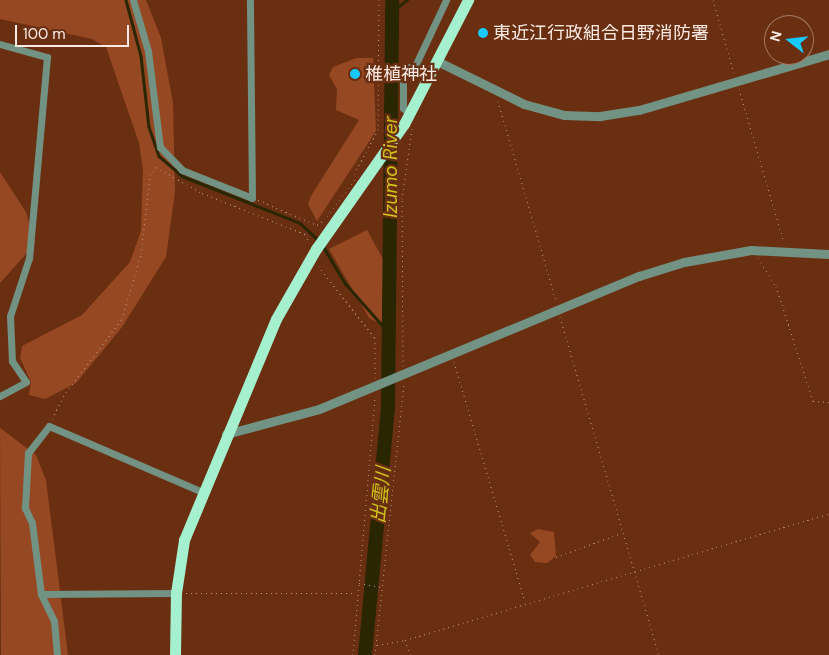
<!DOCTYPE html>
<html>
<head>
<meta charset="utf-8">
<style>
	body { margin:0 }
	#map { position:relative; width:829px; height:655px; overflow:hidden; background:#6a2f11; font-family:"DM Sans","Noto Sans JP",sans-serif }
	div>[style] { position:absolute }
	.green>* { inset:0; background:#964822 }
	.stream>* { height:2.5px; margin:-1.25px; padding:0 1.25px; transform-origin:1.25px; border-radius:1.25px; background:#2a2602 }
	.river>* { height:14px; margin:-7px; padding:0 7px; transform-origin:7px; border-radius:7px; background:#2a2602 }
	.path>* { height:1px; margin-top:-0.5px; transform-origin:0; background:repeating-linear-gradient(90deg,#b89483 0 1px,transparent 0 5px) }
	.minor>* { height:7px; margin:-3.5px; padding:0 3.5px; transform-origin:3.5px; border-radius:3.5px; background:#729283 }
	.tertiary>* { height:9px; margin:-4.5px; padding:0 4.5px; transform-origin:4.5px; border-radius:4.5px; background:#729283 }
	.trunk>* { height:11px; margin:-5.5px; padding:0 5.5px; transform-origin:5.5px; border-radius:5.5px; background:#a5f0ce }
	.dots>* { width:14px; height:14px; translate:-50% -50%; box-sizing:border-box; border:2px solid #6a2f11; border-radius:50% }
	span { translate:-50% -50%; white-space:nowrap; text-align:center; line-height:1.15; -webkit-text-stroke:4.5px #6a2f11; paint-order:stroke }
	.poi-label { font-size:18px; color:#faeae4 }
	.left { translate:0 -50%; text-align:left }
	.water-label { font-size:19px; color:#d0c319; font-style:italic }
	.north { position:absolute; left:764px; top:15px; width:50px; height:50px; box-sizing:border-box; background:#6a2f11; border:1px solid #a47a65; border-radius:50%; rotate:286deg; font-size:14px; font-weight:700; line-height:20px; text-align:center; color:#faeae4 }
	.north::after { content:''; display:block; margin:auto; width:18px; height:22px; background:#17cafb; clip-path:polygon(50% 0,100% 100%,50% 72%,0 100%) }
	.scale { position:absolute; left:15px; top:25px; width:114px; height:22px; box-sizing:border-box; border:2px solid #faeae4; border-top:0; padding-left:6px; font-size:15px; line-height:18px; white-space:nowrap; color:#faeae4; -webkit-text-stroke:4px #6a2f11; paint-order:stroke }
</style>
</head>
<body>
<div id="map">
	<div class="green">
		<i style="clip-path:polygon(0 0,146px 0,161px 38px,173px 103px,175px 192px,166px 257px,122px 327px,76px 383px,45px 399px,29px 395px,31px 382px,20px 358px,22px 346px,82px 315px,130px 262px,141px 231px,143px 170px,139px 143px,106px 47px,92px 39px,0 19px)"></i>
		<i style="clip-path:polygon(356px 58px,373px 58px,376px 131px,317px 221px,308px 204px,311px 196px,359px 120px,336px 110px,337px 89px,329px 75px,333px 67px)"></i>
		<i style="clip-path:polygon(0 172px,26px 212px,35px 244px,0 283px)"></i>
		<i style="clip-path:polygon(367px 230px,383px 259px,385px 326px,369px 318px,329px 249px)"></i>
		<i style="clip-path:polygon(0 428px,36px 455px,46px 480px,68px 655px,1px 655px)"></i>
		<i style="clip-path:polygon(538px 529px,554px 532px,556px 556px,547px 563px,535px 562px,530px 555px,540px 542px,530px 533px)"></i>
	</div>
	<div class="stream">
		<i style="left:126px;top:0;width:58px;rotate:75deg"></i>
		<i style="left:141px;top:56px;width:71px;rotate:83.6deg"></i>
		<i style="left:149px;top:127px;width:31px;rotate:71deg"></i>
		<i style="left:159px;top:156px;width:30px;rotate:41deg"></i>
		<i style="left:182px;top:176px;width:127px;rotate:21.7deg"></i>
		<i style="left:300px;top:223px;width:25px;rotate:43deg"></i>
		<i style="left:392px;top:12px;width:19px;rotate:-39deg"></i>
		<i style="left:323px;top:246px;width:43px;rotate:59.3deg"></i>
		<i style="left:345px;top:283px;width:68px;rotate:48.6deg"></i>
	</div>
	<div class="river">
		<i style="left:365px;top:655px;width:250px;rotate:-84.7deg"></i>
		<i style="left:388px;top:406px;width:406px;rotate:-89.4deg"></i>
	</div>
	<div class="path">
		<i style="left:713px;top:0;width:76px;rotate:74deg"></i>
		<i style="left:374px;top:68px;width:21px"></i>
		<i style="left:739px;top:89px;width:160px;rotate:73.7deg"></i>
		<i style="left:498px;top:101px;width:208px;rotate:73.8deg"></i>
		<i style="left:354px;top:174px;width:50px;rotate:-61.4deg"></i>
		<i style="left:378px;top:130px;width:130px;rotate:-89.6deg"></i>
		<i style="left:258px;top:200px;width:64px;rotate:23deg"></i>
		<i style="left:317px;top:225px;width:9px;rotate:-36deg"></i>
		<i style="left:327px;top:216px;width:50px;rotate:-53.1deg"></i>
		<i style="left:758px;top:258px;width:33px;rotate:57deg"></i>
		<i style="left:776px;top:286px;width:121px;rotate:72.2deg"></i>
		<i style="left:813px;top:401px;width:16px;rotate:4deg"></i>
		<i style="left:318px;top:266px;width:92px;rotate:51.6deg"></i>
		<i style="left:375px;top:338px;width:40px;rotate:90deg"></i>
		<i style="left:560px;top:317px;width:352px;rotate:73.7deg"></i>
		<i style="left:454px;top:362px;width:250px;rotate:73.5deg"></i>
		<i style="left:403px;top:366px;width:167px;rotate:-90.3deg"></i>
		<i style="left:402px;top:199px;width:71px;rotate:-81.9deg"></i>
		<i style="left:52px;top:419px;width:30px;rotate:-63deg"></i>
		<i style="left:66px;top:392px;width:92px;rotate:-52.5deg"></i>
		<i style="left:122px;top:319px;width:68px;rotate:-73.7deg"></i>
		<i style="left:141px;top:254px;width:80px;rotate:-83.5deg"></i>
		<i style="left:150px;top:175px;width:10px;rotate:-53deg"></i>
		<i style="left:156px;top:167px;width:53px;rotate:29.5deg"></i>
		<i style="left:202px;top:193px;width:111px;rotate:21.7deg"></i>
		<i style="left:305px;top:234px;width:9px;rotate:63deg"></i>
		<i style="left:556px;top:557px;width:70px;rotate:-20deg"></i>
		<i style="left:359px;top:583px;width:23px;rotate:10deg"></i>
		<i style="left:186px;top:593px;width:168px"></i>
		<i style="left:377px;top:645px;width:28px;rotate:-10deg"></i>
		<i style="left:353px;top:655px;width:260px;rotate:-85.1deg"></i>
		<i style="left:375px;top:655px;width:275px;rotate:-83.9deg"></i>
		<i style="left:410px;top:655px;width:16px;rotate:-108deg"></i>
		<i style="left:405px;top:640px;width:442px;rotate:-16.6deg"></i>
	</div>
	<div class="minor">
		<i style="left:133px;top:0;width:53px;rotate:73.6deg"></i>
		<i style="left:148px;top:51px;width:97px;rotate:82.9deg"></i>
		<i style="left:160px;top:147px;width:32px;rotate:46deg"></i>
		<i style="left:182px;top:170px;width:75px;rotate:21.8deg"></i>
		<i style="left:252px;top:198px;width:198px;rotate:-90.6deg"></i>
		<i style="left:0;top:44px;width:49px;rotate:15.5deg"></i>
		<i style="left:47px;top:57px;width:202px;rotate:95.1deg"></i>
		<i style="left:29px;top:258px;width:61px;rotate:108.1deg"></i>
		<i style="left:10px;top:316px;width:45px;rotate:87.5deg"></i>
		<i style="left:12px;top:361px;width:25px;rotate:56deg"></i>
		<i style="left:26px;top:382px;width:30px;rotate:152deg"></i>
		<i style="left:410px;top:114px;width:9px;rotate:-139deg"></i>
		<i style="left:403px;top:108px;width:40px;rotate:-90deg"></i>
		<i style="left:403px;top:68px;width:12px;rotate:-9deg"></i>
		<i style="left:415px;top:66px;width:73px;rotate:-64.8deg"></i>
		<i style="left:41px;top:594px;width:135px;rotate:-0.4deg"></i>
		<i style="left:57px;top:655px;width:34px;rotate:-95deg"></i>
		<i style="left:54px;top:621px;width:30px;rotate:-116deg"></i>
		<i style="left:41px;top:594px;width:72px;rotate:-97.2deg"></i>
		<i style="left:32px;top:523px;width:17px;rotate:-115deg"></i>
		<i style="left:25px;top:508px;width:55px;rotate:-86.9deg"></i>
		<i style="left:28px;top:453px;width:34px;rotate:-52deg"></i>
		<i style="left:49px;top:426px;width:167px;rotate:23.3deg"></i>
	</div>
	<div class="tertiary">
		<i style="left:439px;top:62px;width:95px;rotate:26.3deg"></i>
		<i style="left:524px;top:104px;width:41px;rotate:15.4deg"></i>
		<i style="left:564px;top:115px;width:36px;rotate:2deg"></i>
		<i style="left:600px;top:116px;width:39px;rotate:-9deg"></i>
		<i style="left:639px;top:110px;width:198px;rotate:-16.4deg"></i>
		<i style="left:226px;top:434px;width:96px;rotate:-15deg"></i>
		<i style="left:319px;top:409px;width:347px;rotate:-22.6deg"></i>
		<i style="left:639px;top:276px;width:47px;rotate:-17.3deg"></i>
		<i style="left:684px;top:262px;width:68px;rotate:-10.2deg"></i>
		<i style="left:751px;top:250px;width:78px;rotate:2.9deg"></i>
	</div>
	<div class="trunk">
		<i style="left:175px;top:655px;width:62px;rotate:-89.1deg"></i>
		<i style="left:176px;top:593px;width:54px;rotate:-81.4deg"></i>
		<i style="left:184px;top:540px;width:239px;rotate:-67.4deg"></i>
		<i style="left:276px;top:319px;width:81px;rotate:-60.3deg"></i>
		<i style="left:316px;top:249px;width:153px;rotate:-54.9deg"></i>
		<i style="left:404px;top:124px;width:140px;rotate:-62.7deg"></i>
	</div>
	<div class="dots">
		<i style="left:483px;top:33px;background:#17cafb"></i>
		<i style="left:355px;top:74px;background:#17cafb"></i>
	</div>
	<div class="poi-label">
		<span class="left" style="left:493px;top:33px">東近江行政組合日野消防署</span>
		<span class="left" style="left:365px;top:74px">椎植神社</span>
	</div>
	<div class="water-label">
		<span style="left:391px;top:167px;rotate:-90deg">Izumo River</span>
		<span style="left:381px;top:495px;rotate:-84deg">出雲川</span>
	</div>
	<div class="north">N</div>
	<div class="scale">100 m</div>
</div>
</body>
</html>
